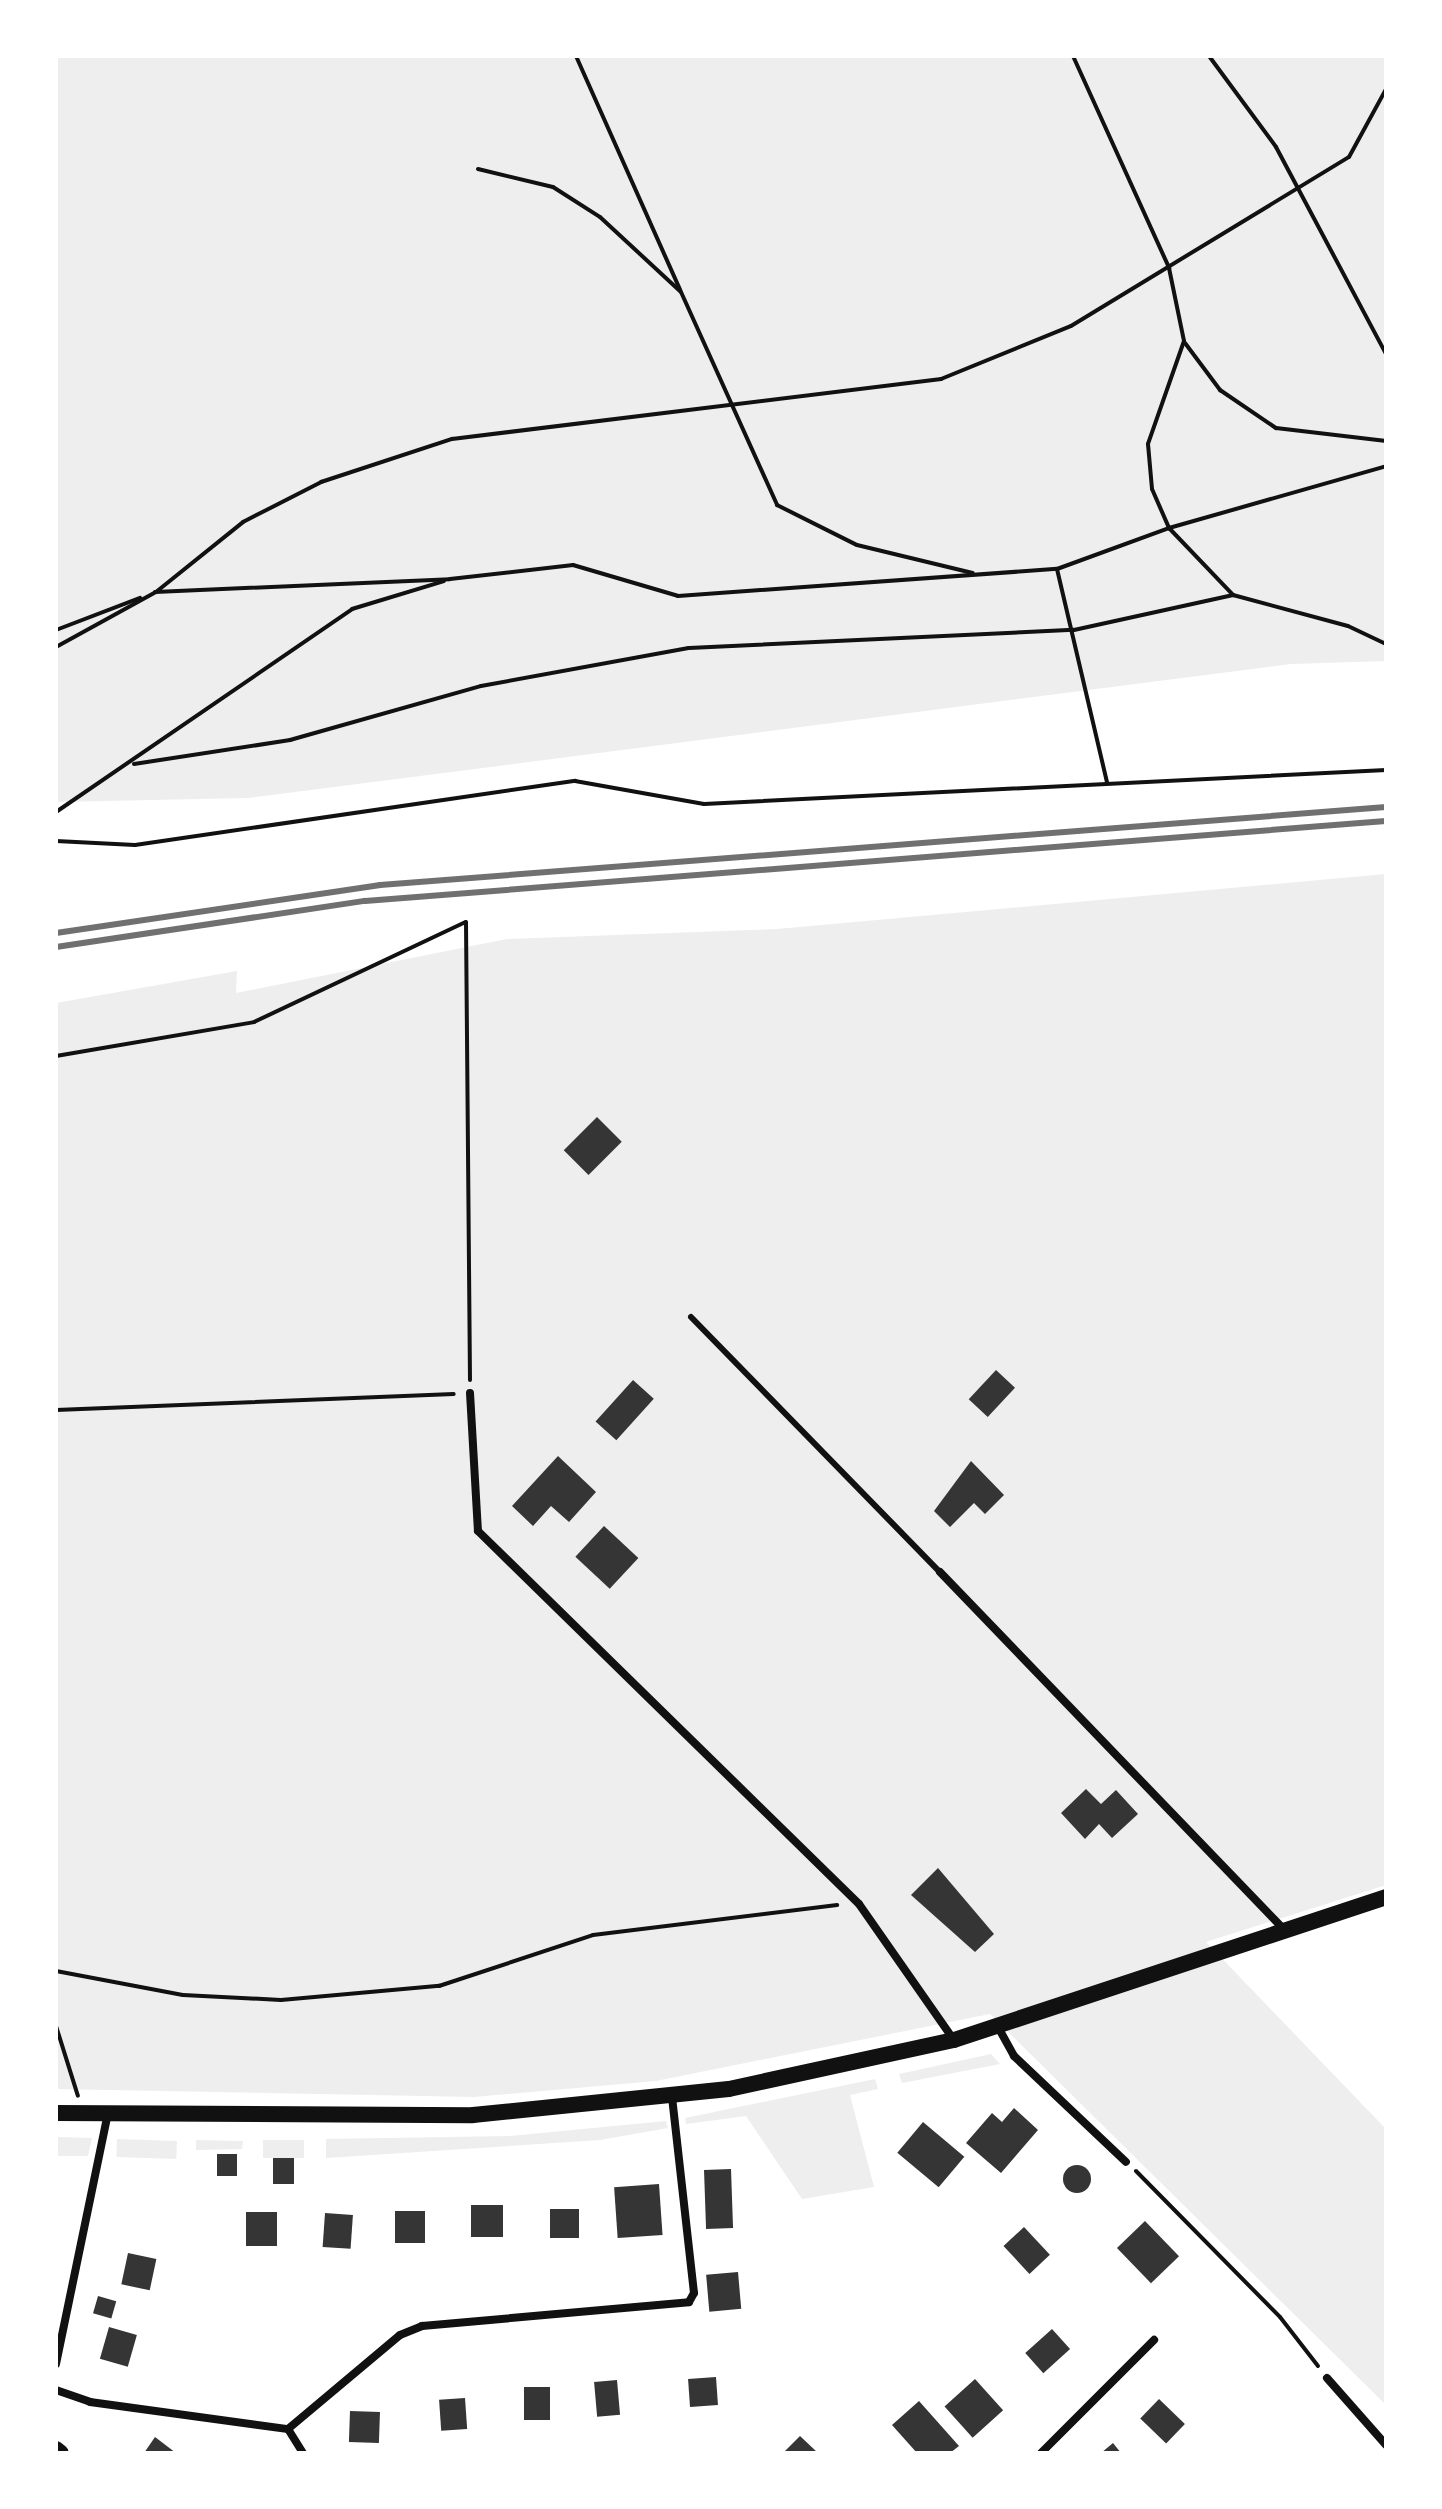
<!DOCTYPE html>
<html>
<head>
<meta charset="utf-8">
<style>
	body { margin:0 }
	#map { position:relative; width:1442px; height:2509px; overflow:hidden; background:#fff; font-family:Quicksand,sans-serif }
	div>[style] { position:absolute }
	.green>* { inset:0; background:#eee; transform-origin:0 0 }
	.building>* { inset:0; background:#353535; transform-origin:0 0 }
	.round { border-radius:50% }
	.path>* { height:4px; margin:-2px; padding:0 2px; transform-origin:2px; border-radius:2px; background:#111 }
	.service>* { height:6px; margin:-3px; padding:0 3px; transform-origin:3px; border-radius:3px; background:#111 }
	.minor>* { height:8px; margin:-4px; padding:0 4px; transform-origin:4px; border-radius:4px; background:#111 }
	.secondary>* { height:16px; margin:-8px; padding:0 8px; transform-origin:8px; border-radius:8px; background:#111 }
	.rail>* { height:6px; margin:-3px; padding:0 3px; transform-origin:3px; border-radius:3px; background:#707070 }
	span { translate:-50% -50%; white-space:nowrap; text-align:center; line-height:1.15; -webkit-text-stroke:8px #fff; paint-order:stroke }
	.frame { position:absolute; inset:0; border:58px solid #fff; pointer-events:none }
</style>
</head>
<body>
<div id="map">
	<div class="green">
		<i style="clip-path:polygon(56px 56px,1386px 56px,1386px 661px,1291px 664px,249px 798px,56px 802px)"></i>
		<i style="clip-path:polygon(1386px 874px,1386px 1885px,1206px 1942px,1386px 2129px,1386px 2405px,990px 2014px,656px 2081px,474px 2097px,56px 2089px,56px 1003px,237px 971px,236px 993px,507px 939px,777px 929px)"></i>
		<i style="clip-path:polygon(991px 2054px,1000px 2064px,902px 2083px,899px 2074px)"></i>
		<i style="clip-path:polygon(875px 2079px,878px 2089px,850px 2095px,874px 2187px,802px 2199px,746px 2116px,686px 2124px,685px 2118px)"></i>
		<i style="clip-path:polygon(666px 2121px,668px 2128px,600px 2140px,326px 2158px,326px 2139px,510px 2136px)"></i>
		<i style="clip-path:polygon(56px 2137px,92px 2138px,88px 2156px,56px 2156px)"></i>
		<i style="left:117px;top:2139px;width:60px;height:18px;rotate:2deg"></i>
		<i style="clip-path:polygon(196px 2140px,243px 2141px,242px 2149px,196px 2150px)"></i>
		<i style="left:304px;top:2140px;width:18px;height:41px;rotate:90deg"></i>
	</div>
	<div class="building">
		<i style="left:597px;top:1117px;width:35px;height:47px;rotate:45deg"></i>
		<i style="left:996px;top:1370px;width:26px;height:40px;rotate:43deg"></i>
		<i style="left:633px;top:1380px;width:28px;height:56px;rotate:42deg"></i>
		<i style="clip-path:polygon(558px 1456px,596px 1492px,569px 1522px,551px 1506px,533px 1526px,512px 1506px)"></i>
		<i style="clip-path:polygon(971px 1461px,1004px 1495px,985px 1514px,974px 1503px,950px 1527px,934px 1511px)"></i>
		<i style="left:604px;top:1526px;width:47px;height:42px;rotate:43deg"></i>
		<i style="clip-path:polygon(1086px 1789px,1101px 1804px,1116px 1790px,1138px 1814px,1112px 1838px,1099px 1824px,1085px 1839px,1061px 1813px)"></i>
		<i style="clip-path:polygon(938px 1868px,994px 1934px,975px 1952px,911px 1895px)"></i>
		<i style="clip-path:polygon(1014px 2108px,1038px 2130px,1001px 2173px,966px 2143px,992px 2113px,1002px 2122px)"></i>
		<i style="left:923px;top:2122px;width:54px;height:40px;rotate:40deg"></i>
		<i style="left:217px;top:2154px;width:20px;height:22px"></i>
		<i style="left:294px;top:2158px;width:26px;height:21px;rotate:90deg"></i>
		<i class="round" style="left:1063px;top:2165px;width:28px;height:28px"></i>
		<i style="left:731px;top:2169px;width:59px;height:27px;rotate:88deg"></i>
		<i style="left:659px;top:2184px;width:51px;height:45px;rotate:86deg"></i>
		<i style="left:471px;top:2205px;width:32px;height:32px"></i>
		<i style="left:550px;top:2209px;width:29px;height:29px"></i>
		<i style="left:395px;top:2211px;width:30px;height:32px"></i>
		<i style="left:246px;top:2212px;width:31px;height:34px"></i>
		<i style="left:325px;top:2213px;width:28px;height:34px;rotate:4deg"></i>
		<i style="left:1145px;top:2221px;width:49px;height:39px;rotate:46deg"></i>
		<i style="left:1024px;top:2227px;width:38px;height:28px;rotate:47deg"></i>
		<i style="left:128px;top:2253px;width:29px;height:32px;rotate:12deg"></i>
		<i style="left:738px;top:2272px;width:37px;height:32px;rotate:85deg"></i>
		<i style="left:98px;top:2296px;width:19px;height:18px;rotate:16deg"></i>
		<i style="left:109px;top:2327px;width:29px;height:33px;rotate:16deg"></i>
		<i style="left:1052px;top:2329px;width:27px;height:36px;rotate:48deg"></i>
		<i style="left:716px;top:2377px;width:28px;height:28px;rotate:86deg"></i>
		<i style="left:975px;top:2379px;width:42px;height:41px;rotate:48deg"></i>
		<i style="left:617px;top:2380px;width:35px;height:23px;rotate:85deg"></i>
		<i style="left:524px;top:2387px;width:26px;height:33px"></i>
		<i style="left:465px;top:2398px;width:31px;height:26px;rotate:86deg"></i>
		<i style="left:1159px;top:2399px;width:36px;height:27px;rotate:44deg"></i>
		<i style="clip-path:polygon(919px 2401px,959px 2446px,950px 2453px,917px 2453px,892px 2425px)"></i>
		<i style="left:350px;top:2411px;width:30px;height:31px;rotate:2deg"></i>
		<i style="clip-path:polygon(800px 2436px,818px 2453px,783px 2453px)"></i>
		<i style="clip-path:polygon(155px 2437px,176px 2453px,144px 2453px)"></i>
		<i style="clip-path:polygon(1113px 2443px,1121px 2453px,1101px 2453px)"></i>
	</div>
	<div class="path">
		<i style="left:576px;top:56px;width:256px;rotate:66deg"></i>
		<i style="left:1073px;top:56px;width:233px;rotate:65.6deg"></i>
		<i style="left:1169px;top:268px;width:75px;rotate:78.4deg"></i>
		<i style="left:1184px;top:341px;width:109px;rotate:109.3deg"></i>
		<i style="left:1148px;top:444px;width:45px;rotate:84.9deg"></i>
		<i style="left:1152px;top:489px;width:43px;rotate:66.4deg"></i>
		<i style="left:1169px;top:528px;width:226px;rotate:-15.9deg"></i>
		<i style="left:1209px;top:56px;width:113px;rotate:53.6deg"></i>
		<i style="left:1276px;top:147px;width:234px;rotate:62deg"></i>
		<i style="left:478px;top:169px;width:77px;rotate:13.5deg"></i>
		<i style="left:553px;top:187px;width:56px;rotate:32.6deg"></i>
		<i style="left:600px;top:217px;width:110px;rotate:42.8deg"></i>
		<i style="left:681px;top:292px;width:234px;rotate:65.7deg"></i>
		<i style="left:777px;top:505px;width:89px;rotate:26.6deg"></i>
		<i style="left:857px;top:545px;width:119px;rotate:13.6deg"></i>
		<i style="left:1185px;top:343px;width:59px;rotate:53.3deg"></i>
		<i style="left:1220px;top:390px;width:68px;rotate:34.2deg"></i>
		<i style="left:1276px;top:428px;width:111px;rotate:6.7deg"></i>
		<i style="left:1057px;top:569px;width:219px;rotate:76.8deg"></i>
		<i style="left:155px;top:592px;width:295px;rotate:-2.5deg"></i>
		<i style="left:450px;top:579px;width:124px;rotate:-6.5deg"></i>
		<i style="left:573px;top:565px;width:109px;rotate:16.4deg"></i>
		<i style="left:678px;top:596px;width:380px;rotate:-4.1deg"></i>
		<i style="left:1057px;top:569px;width:119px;rotate:-20.1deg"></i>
		<i style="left:1169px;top:528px;width:93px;rotate:46.3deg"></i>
		<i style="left:1233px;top:595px;width:119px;rotate:15.1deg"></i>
		<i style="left:1348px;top:626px;width:42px;rotate:25.3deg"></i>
		<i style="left:56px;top:630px;width:90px;rotate:-20.9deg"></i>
		<i style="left:56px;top:647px;width:114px;rotate:-28.8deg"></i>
		<i style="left:156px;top:592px;width:112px;rotate:-38.8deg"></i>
		<i style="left:243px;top:522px;width:88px;rotate:-27.1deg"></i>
		<i style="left:321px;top:482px;width:138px;rotate:-18.2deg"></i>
		<i style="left:452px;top:439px;width:493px;rotate:-7deg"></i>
		<i style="left:941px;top:379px;width:140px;rotate:-22.2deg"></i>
		<i style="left:1071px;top:326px;width:325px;rotate:-31.3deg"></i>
		<i style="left:1349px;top:157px;width:77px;rotate:-61.4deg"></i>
		<i style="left:134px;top:764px;width:158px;rotate:-8.7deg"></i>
		<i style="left:290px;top:740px;width:198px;rotate:-15.8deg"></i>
		<i style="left:481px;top:686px;width:211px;rotate:-10.4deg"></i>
		<i style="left:689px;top:648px;width:385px;rotate:-2.7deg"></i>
		<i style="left:1074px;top:630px;width:163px;rotate:-12.4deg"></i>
		<i style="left:56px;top:812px;width:359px;rotate:-34.4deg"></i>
		<i style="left:352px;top:609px;width:96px;rotate:-16.9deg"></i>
		<i style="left:56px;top:841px;width:79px;rotate:2.9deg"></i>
		<i style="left:135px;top:845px;width:445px;rotate:-8.3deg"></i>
		<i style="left:575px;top:781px;width:131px;rotate:10.1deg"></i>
		<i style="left:704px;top:804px;width:683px;rotate:-2.85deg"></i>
		<i style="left:56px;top:1056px;width:201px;rotate:-9.7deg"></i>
		<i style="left:254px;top:1022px;width:234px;rotate:-25.3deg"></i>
		<i style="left:466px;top:922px;width:458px;rotate:89.5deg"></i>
		<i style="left:56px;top:1410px;width:398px;rotate:-2.3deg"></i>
		<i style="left:56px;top:1971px;width:129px;rotate:10.7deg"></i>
		<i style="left:183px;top:1995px;width:98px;rotate:2.9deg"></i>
		<i style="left:281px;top:2000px;width:159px;rotate:-5.1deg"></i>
		<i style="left:439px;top:1986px;width:162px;rotate:-18.3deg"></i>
		<i style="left:593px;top:1935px;width:246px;rotate:-7deg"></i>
		<i style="left:56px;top:2026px;width:73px;rotate:72.6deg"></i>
		<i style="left:1136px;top:2171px;width:205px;rotate:45.4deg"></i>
		<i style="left:1280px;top:2317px;width:62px;rotate:52.2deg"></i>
	</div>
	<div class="service">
		<i style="left:691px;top:1317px;width:356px;rotate:45.7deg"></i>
	</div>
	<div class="minor">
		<i style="left:470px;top:1393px;width:138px;rotate:86.7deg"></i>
		<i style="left:478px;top:1531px;width:533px;rotate:44.39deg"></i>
		<i style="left:859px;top:1904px;width:166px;rotate:55.1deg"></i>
		<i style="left:940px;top:1572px;width:497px;rotate:46.1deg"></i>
		<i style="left:998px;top:2027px;width:33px;rotate:61deg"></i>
		<i style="left:1014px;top:2056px;width:154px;rotate:43.4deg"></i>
		<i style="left:56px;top:2364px;width:255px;rotate:-78.3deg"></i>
		<i style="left:1327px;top:2378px;width:89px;rotate:48.6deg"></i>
		<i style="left:56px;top:2390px;width:36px;rotate:19deg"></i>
		<i style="left:90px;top:2402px;width:200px;rotate:7.8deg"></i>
		<i style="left:288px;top:2429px;width:146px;rotate:-40deg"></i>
		<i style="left:400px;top:2335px;width:24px;rotate:-22deg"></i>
		<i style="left:422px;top:2326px;width:268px;rotate:-5.1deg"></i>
		<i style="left:689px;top:2302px;width:10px;rotate:-61deg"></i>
		<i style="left:694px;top:2293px;width:197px;rotate:-96.4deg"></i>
		<i style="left:288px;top:2429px;width:28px;rotate:58deg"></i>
		<i style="left:1041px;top:2453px;width:160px;rotate:-45deg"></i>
	</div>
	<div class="secondary">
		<i style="left:56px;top:2113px;width:417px;rotate:0.3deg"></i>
		<i style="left:473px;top:2115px;width:257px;rotate:-5.8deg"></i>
		<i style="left:729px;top:2089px;width:230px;rotate:-12.3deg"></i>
		<i style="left:954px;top:2040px;width:455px;rotate:-18.3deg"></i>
		<i style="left:56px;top:2449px;width:6px;rotate:39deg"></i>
	</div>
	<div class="rail">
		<i style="left:56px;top:933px;width:328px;rotate:-8.4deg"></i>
		<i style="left:380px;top:885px;width:1009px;rotate:-4.43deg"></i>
		<i style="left:56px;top:947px;width:312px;rotate:-8.5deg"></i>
		<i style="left:365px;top:901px;width:1024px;rotate:-4.48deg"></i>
	</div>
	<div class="frame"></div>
</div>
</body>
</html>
